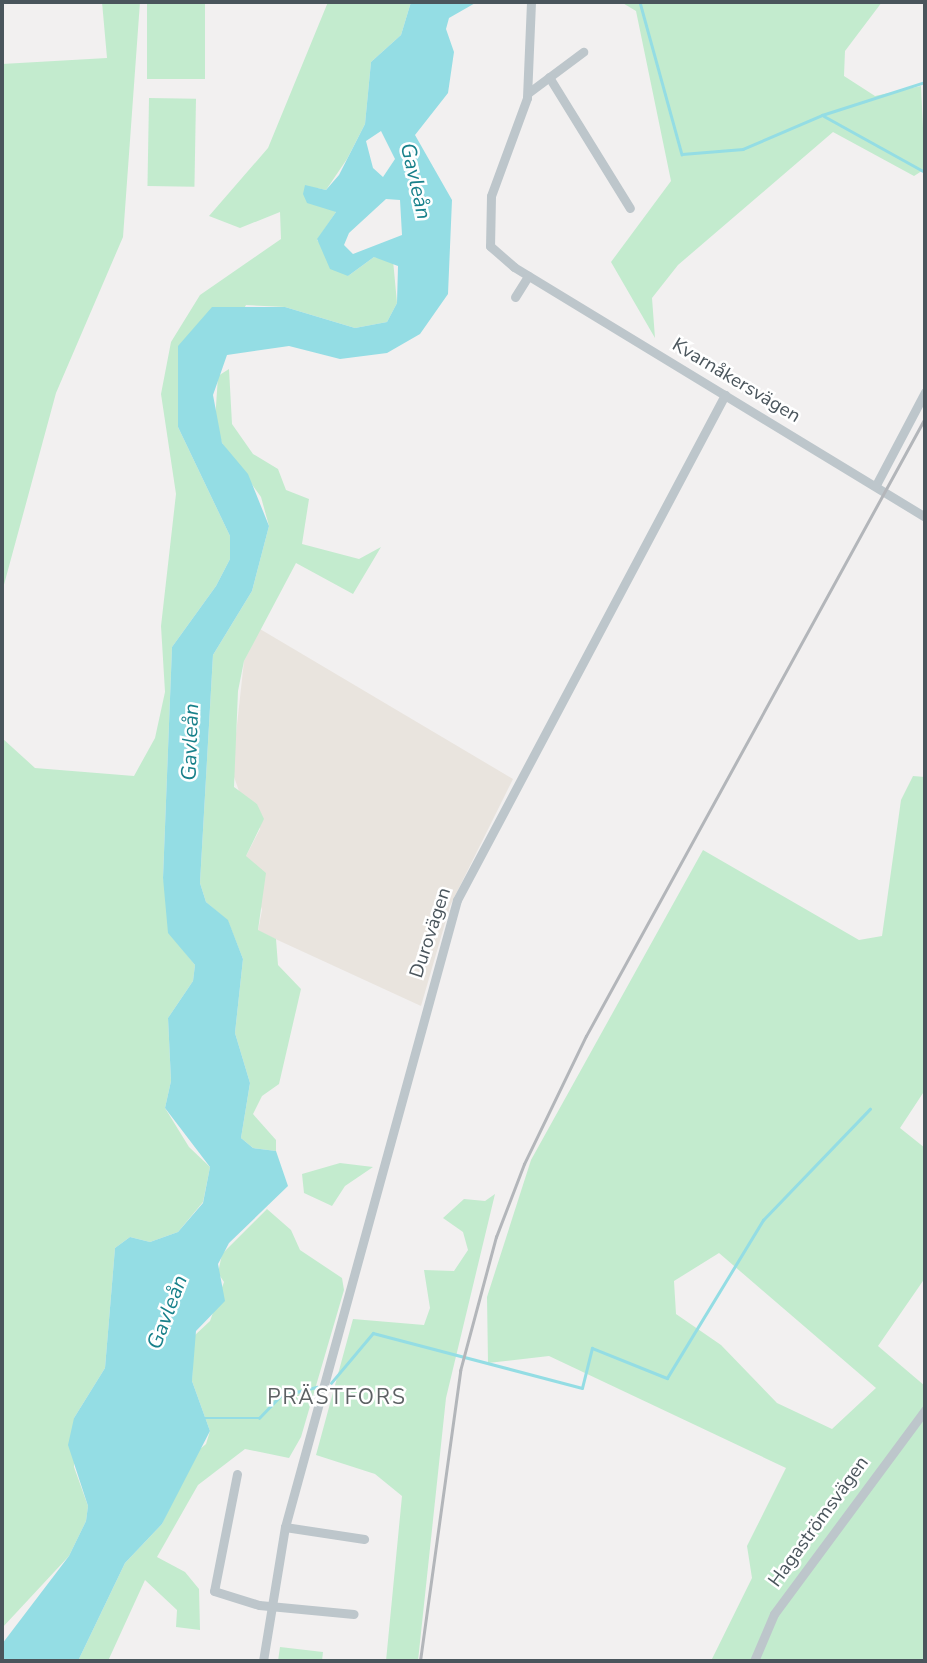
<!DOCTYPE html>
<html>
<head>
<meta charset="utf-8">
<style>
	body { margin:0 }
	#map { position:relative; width:927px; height:1663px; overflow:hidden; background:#f2f0f0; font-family:"Nunito Sans",sans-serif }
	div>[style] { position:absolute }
	.commercial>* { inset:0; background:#e9e4de }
	.green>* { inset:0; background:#c3ebce; transform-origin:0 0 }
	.water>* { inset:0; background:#94dde4 }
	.stream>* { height:2.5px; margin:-1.25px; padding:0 1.25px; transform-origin:1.25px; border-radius:1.25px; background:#94dde4 }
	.minor>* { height:9px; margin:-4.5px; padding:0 4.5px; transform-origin:4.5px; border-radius:4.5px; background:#bdc6cb }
	.rail>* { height:2.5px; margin:-1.25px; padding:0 1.25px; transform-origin:1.25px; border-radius:1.25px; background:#b3b6ba }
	span { translate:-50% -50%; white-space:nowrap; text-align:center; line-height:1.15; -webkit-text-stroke:5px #fff; paint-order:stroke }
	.street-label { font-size:19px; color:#4a555c }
	.water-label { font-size:21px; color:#18808a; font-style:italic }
	.neighbourhood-label { font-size:21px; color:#5d6164; letter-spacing:2px }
	.frame { position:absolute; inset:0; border:4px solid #4a555c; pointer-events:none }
</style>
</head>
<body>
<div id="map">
	<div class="commercial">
		<i style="clip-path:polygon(260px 629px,513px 779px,450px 906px,421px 1006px,258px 931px,262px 910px,246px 856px,260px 829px,257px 804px,241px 797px,232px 771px,244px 661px)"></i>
	</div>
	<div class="green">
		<i style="clip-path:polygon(102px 2px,140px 2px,123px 237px,56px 393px,2px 592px,2px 64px,107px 58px)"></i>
		<i style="left:147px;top:2px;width:58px;height:77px"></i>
		<i style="clip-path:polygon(328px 2px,411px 2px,401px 35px,371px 62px,365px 124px,347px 159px,326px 190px,317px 188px,336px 212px,317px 240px,348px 276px,374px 257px,393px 260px,397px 303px,387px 322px,355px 328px,285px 307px,246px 305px,178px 427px,230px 536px,230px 559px,216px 586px,172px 647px,163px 878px,183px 950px,195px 965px,193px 981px,168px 1018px,171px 1081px,165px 1108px,189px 1147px,210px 1167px,203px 1202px,178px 1232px,150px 1242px,130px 1237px,115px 1248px,105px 1368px,74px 1418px,74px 1467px,88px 1506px,86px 1521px,69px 1556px,2px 1628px,2px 738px,35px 768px,134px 776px,155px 738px,165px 692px,161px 626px,176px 494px,161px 394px,171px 342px,200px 295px,281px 239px,280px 212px,240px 228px,209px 216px,268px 148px)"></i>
		<i style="clip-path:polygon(621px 2px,882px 2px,845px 51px,844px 76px,875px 96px,921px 86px,925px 169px,914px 176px,833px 132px,678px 265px,652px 298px,655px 338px,611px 262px,671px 181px,636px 11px)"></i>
		<i style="left:149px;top:98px;width:47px;height:88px;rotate:1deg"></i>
		<i style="clip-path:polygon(229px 369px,232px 424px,253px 454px,278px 469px,286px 490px,309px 499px,302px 544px,359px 559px,381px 547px,353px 594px,296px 563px,244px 661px,238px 691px,234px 787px,257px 804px,264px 819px,246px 856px,266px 873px,258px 930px,276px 939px,278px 965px,301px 989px,279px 1084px,262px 1096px,253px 1114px,276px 1140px,276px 1151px,253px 1148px,241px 1138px,250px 1083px,235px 1033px,243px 959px,228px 921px,206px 902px,200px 883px,213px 655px,252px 591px,269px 526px,261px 497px,222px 443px,215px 421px,218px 376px)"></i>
		<i style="clip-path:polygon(evenodd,913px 776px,925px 777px,925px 1090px,900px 1128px,925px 1148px,925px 1278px,878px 1346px,925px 1386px,925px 1661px,711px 1661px,752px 1578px,747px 1546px,786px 1468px,549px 1356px,488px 1363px,487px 1297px,531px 1160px,703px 850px,859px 940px,882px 936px,901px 800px,913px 776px,719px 1253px,876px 1388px,832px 1429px,777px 1403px,721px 1345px,676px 1314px,674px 1281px,719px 1253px)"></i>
		<i style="clip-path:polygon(340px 1163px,373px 1167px,345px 1186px,332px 1206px,304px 1193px,302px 1174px)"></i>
		<i style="clip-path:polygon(495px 1194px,446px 1398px,418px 1661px,386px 1661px,402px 1496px,375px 1474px,316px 1455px,353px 1319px,424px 1325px,430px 1308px,424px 1270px,454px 1271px,468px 1250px,463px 1232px,443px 1218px,464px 1199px,485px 1201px)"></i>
		<i style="clip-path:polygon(267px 1209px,291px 1230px,300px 1250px,342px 1278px,344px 1290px,301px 1437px,289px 1458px,245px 1449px,198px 1485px,157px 1557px,185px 1572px,199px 1589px,200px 1630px,176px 1627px,177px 1610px,145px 1580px,108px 1661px,78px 1661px,125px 1563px,162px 1524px,194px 1454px,206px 1444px,210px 1431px,192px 1381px,194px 1336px,210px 1321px,224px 1282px,218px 1273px,222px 1254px)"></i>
		<i style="clip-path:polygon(280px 1647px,323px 1652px,322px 1661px,278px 1661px)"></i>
	</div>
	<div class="water">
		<i style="clip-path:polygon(evenodd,411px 2px,477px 2px,449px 18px,446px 29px,454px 52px,448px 93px,415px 135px,452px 200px,448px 294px,420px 334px,387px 353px,340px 359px,289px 346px,227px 355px,213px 395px,222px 443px,248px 474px,269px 526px,252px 591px,213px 655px,200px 883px,206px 902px,228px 920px,243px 959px,235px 1033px,250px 1083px,241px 1138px,253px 1148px,276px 1151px,288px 1186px,229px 1243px,218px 1264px,225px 1301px,196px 1331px,192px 1381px,210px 1431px,162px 1524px,125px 1563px,78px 1661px,2px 1661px,2px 1644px,69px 1556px,86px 1521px,88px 1506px,68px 1445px,74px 1418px,105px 1368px,115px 1248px,130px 1237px,150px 1242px,178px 1232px,203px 1203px,210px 1167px,165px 1108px,171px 1081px,168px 1018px,193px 981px,195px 965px,168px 933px,163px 878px,172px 647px,216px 586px,230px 559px,230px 536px,178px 427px,178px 346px,212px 307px,285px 307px,355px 328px,387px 322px,397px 303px,398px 266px,374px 257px,348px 276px,330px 269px,317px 239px,336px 212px,307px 203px,303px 194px,305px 185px,326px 190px,339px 175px,365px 124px,371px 62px,401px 35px,411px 2px,381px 131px,395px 159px,383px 177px,373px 168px,366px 141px,381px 131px,411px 2px,386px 199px,400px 200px,402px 235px,353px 254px,344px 245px,349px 233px,386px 199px)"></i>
	</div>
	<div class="stream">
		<i style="left:640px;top:2px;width:158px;rotate:74.6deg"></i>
		<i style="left:682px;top:154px;width:61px;rotate:-4.7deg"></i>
		<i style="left:743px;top:149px;width:86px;rotate:-23.3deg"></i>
		<i style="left:822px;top:115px;width:108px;rotate:-17.8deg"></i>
		<i style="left:824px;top:116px;width:115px;rotate:29deg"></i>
		<i style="left:331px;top:1383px;width:65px;rotate:-50deg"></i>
		<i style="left:373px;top:1333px;width:216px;rotate:14.7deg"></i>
		<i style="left:582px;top:1388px;width:41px;rotate:-76deg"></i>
		<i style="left:592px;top:1348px;width:81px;rotate:21.8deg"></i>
		<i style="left:667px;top:1378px;width:185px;rotate:-58.7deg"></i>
		<i style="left:763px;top:1220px;width:154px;rotate:-46.1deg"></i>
		<i style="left:201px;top:1418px;width:58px"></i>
		<i style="left:259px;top:1418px;width:30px;rotate:-46deg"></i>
		<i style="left:280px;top:1396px;width:38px;rotate:-14deg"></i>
	</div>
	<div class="minor">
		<i style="left:531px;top:2px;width:96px;rotate:92.4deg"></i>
		<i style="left:527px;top:98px;width:104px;rotate:110.2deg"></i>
		<i style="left:491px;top:196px;width:50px;rotate:91.1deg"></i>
		<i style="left:490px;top:246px;width:32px;rotate:41deg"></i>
		<i style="left:514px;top:267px;width:481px;rotate:31.3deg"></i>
		<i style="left:549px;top:77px;width:154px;rotate:58.3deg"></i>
		<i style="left:528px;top:93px;width:69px;rotate:-36.7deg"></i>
		<i style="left:515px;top:297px;width:25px;rotate:-58deg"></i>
		<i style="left:876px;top:485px;width:105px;rotate:-62.2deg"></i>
		<i style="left:237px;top:1474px;width:119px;rotate:101.1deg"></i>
		<i style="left:214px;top:1591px;width:47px;rotate:17.3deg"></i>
		<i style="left:259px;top:1605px;width:95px;rotate:5.4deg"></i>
		<i style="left:285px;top:1527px;width:80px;rotate:8.6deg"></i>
		<i style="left:263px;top:1661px;width:136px;rotate:-80.7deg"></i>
		<i style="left:285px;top:1527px;width:650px;rotate:-74.66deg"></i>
		<i style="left:457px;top:900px;width:572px;rotate:-62.05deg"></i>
		<i style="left:754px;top:1661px;width:51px;rotate:-66.9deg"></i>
		<i style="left:774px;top:1614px;width:254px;rotate:-53.5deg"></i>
	</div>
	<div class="rail">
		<i style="left:420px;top:1661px;width:293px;rotate:-82.1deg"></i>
		<i style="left:460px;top:1371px;width:139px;rotate:-75deg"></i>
		<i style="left:496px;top:1237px;width:78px;rotate:-69deg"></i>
		<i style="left:524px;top:1164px;width:142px;rotate:-64.2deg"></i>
		<i style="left:586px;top:1036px;width:705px;rotate:-61.25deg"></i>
	</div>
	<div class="street-label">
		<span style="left:736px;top:381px;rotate:31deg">Kvarnåkersvägen</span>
		<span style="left:431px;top:933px;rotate:-72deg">Durovägen</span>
		<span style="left:819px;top:1522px;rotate:-54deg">Hagaströmsvägen</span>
	</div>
	<div class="water-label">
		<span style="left:416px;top:181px;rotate:77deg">Gavleån</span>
		<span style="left:190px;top:742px;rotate:-88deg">Gavleån</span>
		<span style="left:167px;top:1312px;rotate:-69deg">Gavleån</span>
	</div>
	<div class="neighbourhood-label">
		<span style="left:337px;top:1397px">PRÄSTFORS</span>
	</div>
	<div class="frame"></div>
</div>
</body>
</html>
